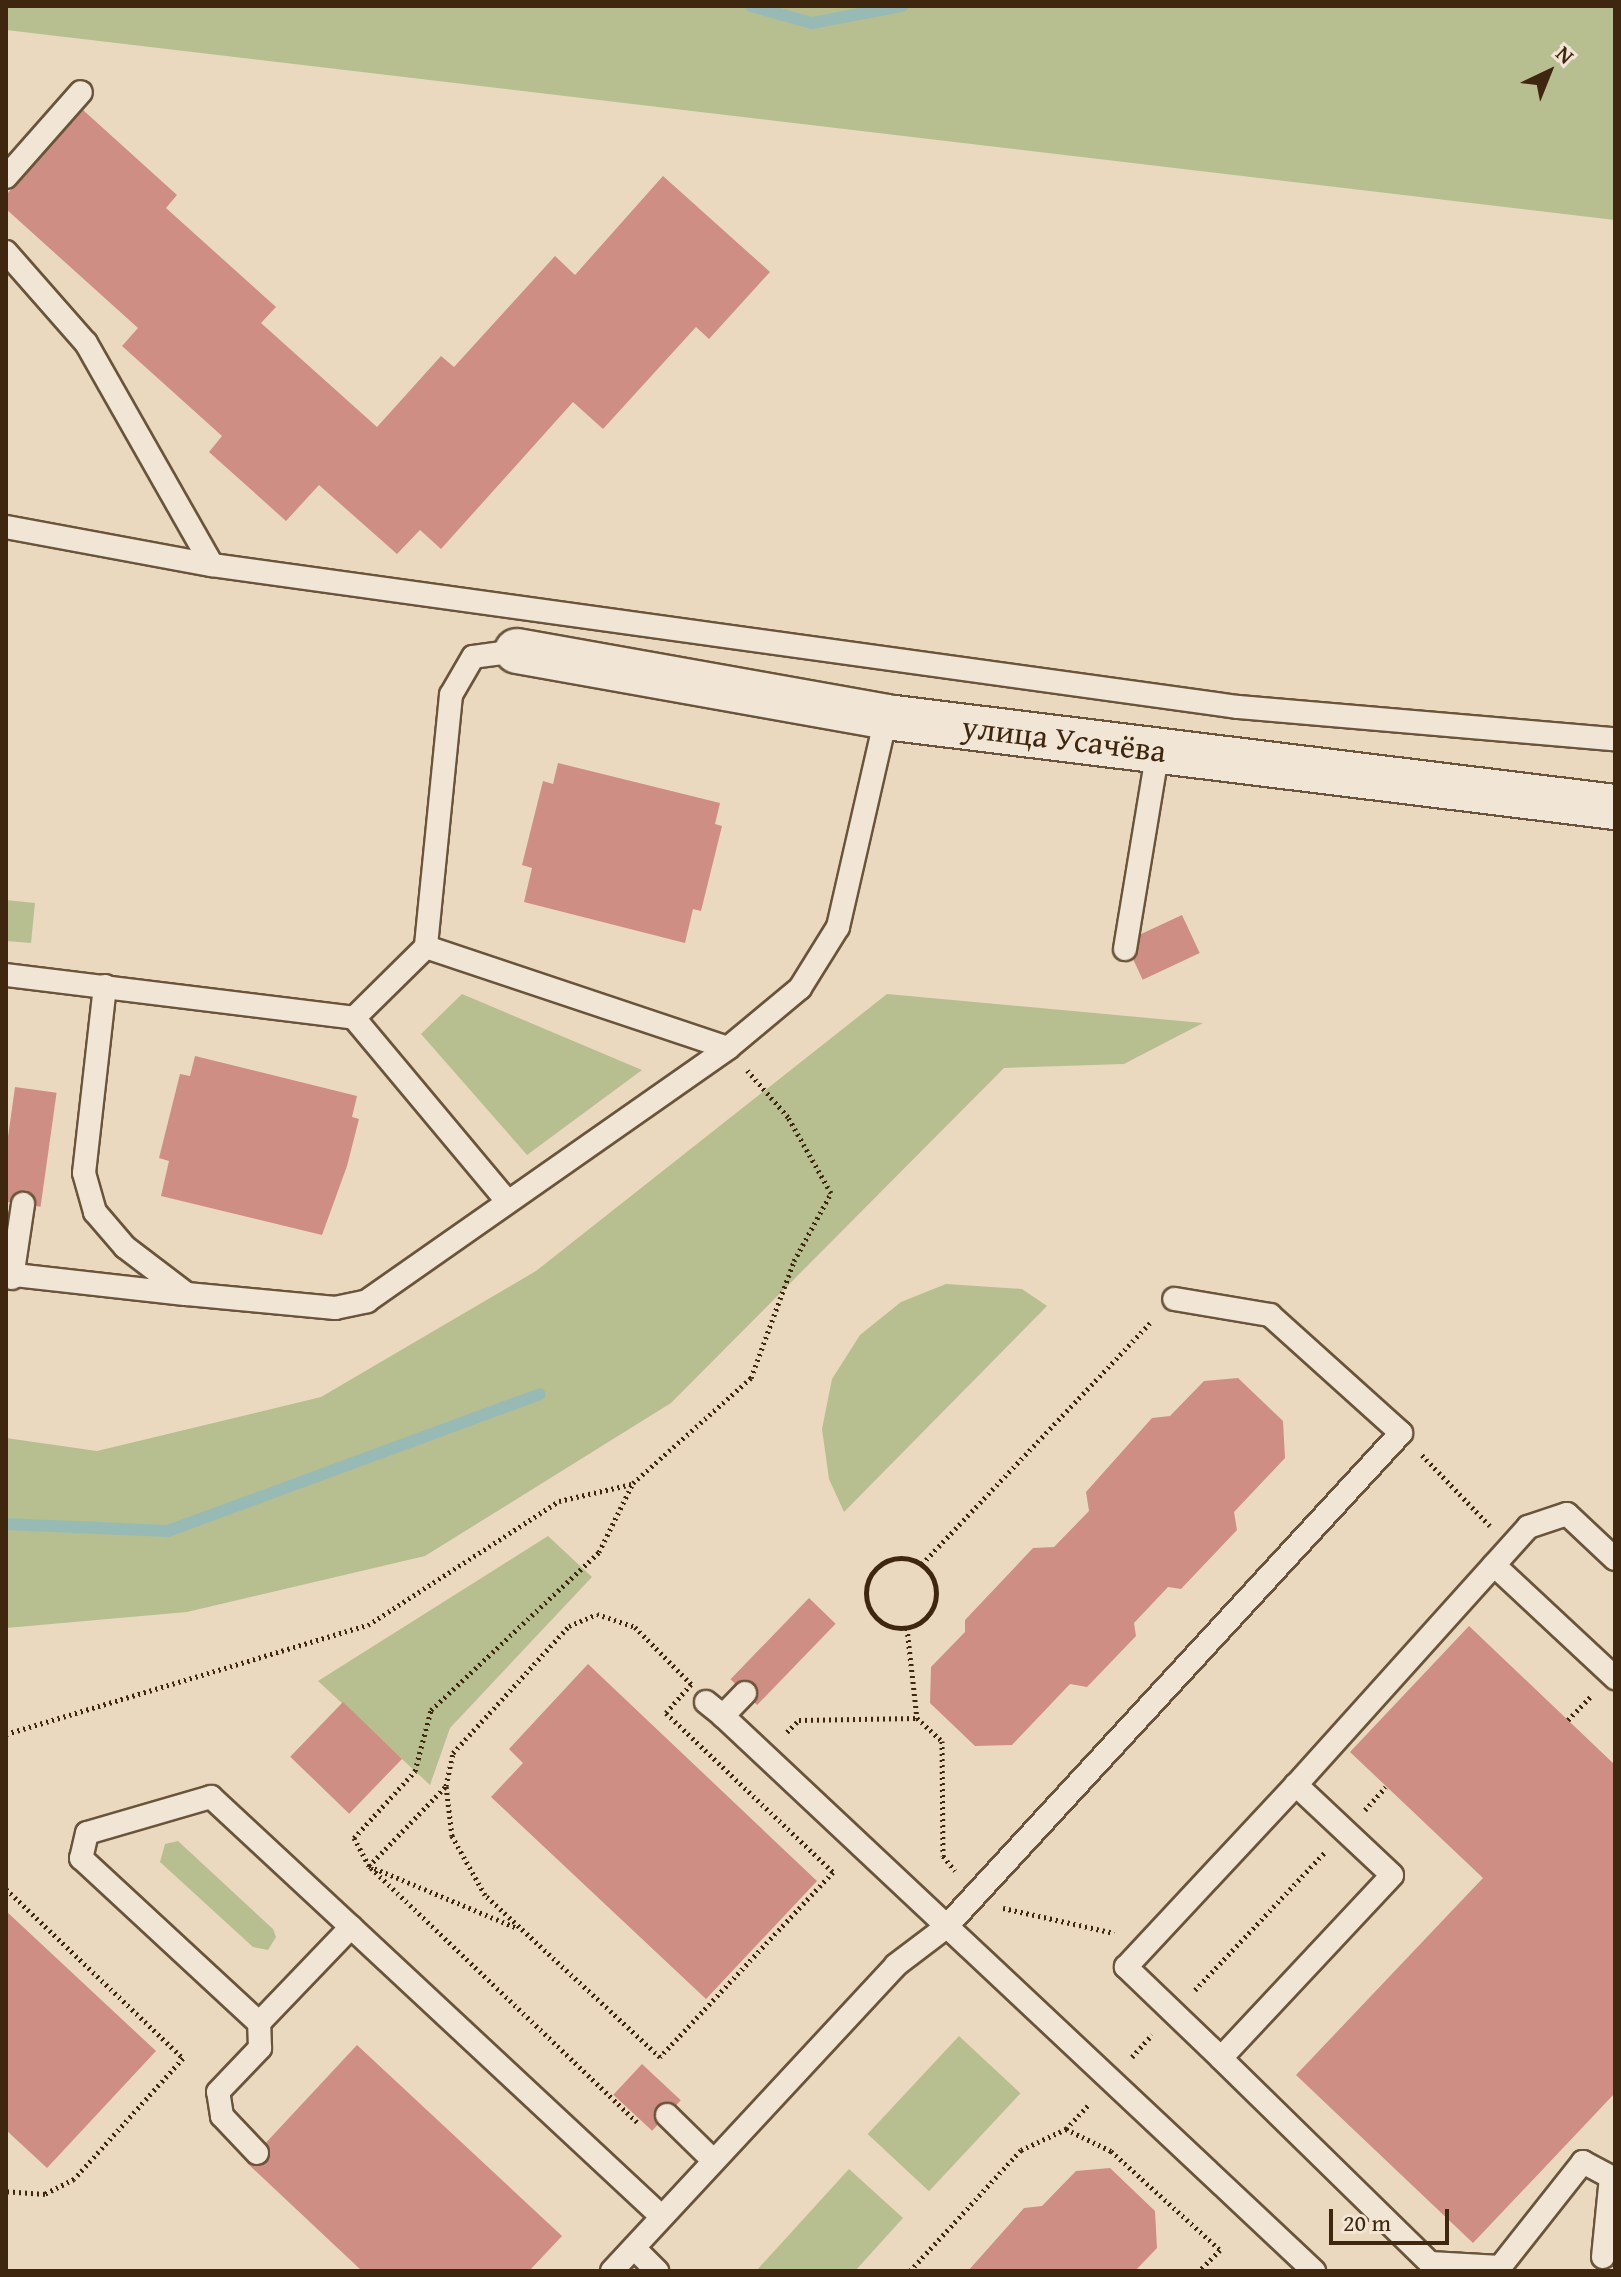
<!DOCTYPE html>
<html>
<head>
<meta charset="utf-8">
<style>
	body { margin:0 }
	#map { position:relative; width:1621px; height:2277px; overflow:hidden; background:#ead9be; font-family:"Gentium Book Plus",serif }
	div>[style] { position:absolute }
	.green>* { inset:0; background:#b7bf91; transform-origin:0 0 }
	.stream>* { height:12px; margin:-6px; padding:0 6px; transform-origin:6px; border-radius:6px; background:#98bab4 }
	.building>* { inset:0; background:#cf8e83; transform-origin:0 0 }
	.path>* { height:5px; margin-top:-2.5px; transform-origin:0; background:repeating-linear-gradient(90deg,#3f270f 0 2px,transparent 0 6px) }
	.path>.ring { margin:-2.5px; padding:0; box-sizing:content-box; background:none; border:5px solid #3f270f; border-radius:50% }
	.roads { filter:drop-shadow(2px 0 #6a543b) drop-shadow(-2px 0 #6a543b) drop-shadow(0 2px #6a543b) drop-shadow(0 -2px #6a543b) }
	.lane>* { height:22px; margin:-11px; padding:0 11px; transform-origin:11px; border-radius:11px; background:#f1e6d5 }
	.street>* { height:44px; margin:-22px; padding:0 22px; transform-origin:22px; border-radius:22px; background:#f1e6d5 }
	span { translate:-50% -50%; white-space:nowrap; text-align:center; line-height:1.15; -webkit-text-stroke:6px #f1e6d5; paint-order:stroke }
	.street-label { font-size:32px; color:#3f270f }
	.frame { position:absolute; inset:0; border:8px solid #3f270f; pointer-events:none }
	.north { position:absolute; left:1509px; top:32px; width:80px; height:80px; -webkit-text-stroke:6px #f1e6d5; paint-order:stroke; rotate:43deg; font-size:22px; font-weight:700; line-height:32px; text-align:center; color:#3f270f }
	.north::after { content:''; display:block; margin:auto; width:28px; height:36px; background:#3f270f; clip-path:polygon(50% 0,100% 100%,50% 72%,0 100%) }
	.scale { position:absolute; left:1329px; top:2209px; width:120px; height:36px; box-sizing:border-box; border:4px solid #3f270f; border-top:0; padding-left:10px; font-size:24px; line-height:28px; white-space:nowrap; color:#3f270f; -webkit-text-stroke:6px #f1e6d5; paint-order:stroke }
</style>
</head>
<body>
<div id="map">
	<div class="green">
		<i style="clip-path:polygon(6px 6px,1615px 6px,1615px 220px,6px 30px)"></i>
		<i style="clip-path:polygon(6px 900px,35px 903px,31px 943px,6px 941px)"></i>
		<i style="clip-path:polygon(462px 994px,642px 1070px,527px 1155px,421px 1034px)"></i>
		<i style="clip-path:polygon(887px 994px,1203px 1023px,1124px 1064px,1004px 1068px,671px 1403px,425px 1556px,187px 1612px,6px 1628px,6px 1438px,97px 1451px,321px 1397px,536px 1271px)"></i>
		<i style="clip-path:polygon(946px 1284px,1022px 1289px,1047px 1306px,844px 1512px,829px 1479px,822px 1429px,832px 1379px,860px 1335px,901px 1302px)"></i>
		<i style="clip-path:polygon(548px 1536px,592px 1577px,450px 1728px,430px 1785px,318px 1681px)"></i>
		<i style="clip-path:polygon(178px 1841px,273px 1929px,276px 1937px,268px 1950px,253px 1947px,160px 1862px,165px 1844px)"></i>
		<i style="left:959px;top:2036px;width:84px;height:134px;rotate:43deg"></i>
		<i style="clip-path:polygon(849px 2169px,903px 2218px,855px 2271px,756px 2271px)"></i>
	</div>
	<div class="stream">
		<i style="left:751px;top:6px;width:63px;rotate:15.6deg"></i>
		<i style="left:812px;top:23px;width:92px;rotate:-10.7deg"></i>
		<i style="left:6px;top:1524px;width:162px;rotate:2.5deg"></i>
		<i style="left:168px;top:1531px;width:396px;rotate:-20.2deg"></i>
	</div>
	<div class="building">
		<i style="clip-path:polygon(83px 110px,177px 195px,166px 208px,276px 307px,261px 323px,377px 427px,441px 356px,454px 367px,555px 256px,575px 275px,663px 176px,770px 272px,709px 339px,696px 327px,603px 429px,573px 402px,441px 549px,420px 530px,397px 554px,319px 485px,286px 521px,209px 452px,222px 436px,122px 346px,138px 328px,6px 209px,6px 195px)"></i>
		<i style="clip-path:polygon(558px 763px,720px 803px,715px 824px,722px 826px,701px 911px,693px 909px,685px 943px,524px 902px,532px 868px,522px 865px,543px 781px,553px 784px)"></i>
		<i style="left:1182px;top:915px;width:42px;height:63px;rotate:65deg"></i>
		<i style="clip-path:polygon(195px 1056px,357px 1096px,352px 1117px,359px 1119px,347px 1166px,322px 1235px,161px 1196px,169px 1161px,159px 1158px,180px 1074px,190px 1076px)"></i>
		<i style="left:15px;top:1087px;width:42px;height:115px;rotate:8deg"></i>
		<i style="clip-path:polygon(1238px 1378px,1283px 1421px,1285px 1458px,1234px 1512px,1237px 1530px,1181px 1589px,1168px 1587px,1134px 1623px,1136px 1636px,1087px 1687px,1070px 1684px,1012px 1745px,975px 1746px,930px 1703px,931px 1667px,965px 1632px,965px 1620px,1033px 1548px,1054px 1547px,1089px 1511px,1086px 1492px,1152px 1418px,1170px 1416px,1204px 1381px)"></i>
		<i style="left:809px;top:1598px;width:37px;height:113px;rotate:44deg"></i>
		<i style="clip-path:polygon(1469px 1626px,1615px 1765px,1615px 2093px,1473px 2243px,1296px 2075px,1483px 1878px,1350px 1752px)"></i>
		<i style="clip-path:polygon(588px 1664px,817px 1881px,706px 1999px,491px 1797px,523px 1763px,509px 1749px)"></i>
		<i style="left:343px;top:1702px;width:82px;height:76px;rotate:44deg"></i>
		<i style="clip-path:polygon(6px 1911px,156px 2051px,47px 2168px,6px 2130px)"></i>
		<i style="clip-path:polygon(357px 2045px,562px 2236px,529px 2271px,362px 2271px,247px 2163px)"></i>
		<i style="left:642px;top:2064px;width:53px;height:42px;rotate:43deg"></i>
		<i style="clip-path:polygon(1110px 2168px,1155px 2211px,1157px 2248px,1135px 2271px,968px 2271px,1024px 2208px,1042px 2206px,1076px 2171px)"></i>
	</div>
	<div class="path">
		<i style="left:1422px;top:1455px;width:98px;rotate:46.2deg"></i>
		<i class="ring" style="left:866px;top:1558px;width:65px;height:65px"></i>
		<i style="left:922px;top:1564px;width:335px;rotate:-46.6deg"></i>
		<i style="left:597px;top:1614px;width:40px;rotate:18.9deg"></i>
		<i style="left:635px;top:1627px;width:80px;rotate:45.5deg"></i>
		<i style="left:691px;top:1684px;width:38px;rotate:131deg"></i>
		<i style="left:666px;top:1713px;width:231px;rotate:43.6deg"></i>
		<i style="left:833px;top:1872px;width:253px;rotate:133.1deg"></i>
		<i style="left:660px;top:2057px;width:238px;rotate:-137.2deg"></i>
		<i style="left:485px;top:1895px;width:68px;rotate:-119.2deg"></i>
		<i style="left:452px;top:1836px;width:50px;rotate:-96.8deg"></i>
		<i style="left:446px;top:1786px;width:34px;rotate:-78deg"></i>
		<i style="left:453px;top:1753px;width:172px;rotate:-47.6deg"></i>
		<i style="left:569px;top:1626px;width:30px;rotate:-23deg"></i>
		<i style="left:907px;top:1628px;width:91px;rotate:83.7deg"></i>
		<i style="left:917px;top:1718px;width:34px;rotate:43deg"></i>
		<i style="left:942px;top:1741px;width:115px;rotate:89.5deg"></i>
		<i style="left:943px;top:1856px;width:19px;rotate:51deg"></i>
		<i style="left:1568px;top:1720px;width:33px;rotate:-46deg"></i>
		<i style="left:787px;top:1732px;width:17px;rotate:-45deg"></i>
		<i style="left:799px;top:1720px;width:118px;rotate:-1deg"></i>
		<i style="left:6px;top:1734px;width:378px;rotate:-16.8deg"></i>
		<i style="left:368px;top:1625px;width:228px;rotate:-33deg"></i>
		<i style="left:559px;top:1501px;width:75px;rotate:-13.1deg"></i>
		<i style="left:445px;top:1787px;width:110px;rotate:133.9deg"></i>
		<i style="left:369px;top:1866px;width:160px;rotate:22.7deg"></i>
		<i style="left:1365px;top:1810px;width:31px;rotate:-48deg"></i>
		<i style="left:6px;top:1889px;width:245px;rotate:43.7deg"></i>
		<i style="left:183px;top:2058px;width:163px;rotate:132deg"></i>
		<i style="left:74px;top:2179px;width:33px;rotate:153deg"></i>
		<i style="left:45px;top:2194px;width:39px;rotate:-176deg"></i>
		<i style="left:1003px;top:1908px;width:114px;rotate:12.7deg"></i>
		<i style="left:1195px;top:1990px;width:190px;rotate:-46.7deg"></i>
		<i style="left:1132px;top:2057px;width:30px;rotate:-48deg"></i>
		<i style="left:637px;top:2122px;width:371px;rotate:-136.3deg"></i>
		<i style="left:369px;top:1866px;width:32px;rotate:-118deg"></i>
		<i style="left:354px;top:1838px;width:91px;rotate:-47.7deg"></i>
		<i style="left:415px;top:1771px;width:63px;rotate:-75.3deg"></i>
		<i style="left:431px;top:1710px;width:231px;rotate:-43.2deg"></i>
		<i style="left:599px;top:1552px;width:77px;rotate:-63.8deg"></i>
		<i style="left:633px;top:1483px;width:158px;rotate:-41.7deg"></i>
		<i style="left:751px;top:1378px;width:125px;rotate:-69.8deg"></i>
		<i style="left:794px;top:1261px;width:77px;rotate:-61.4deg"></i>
		<i style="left:831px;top:1193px;width:87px;rotate:-119.5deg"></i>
		<i style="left:788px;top:1117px;width:62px;rotate:-131.1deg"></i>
		<i style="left:1066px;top:2129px;width:35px;rotate:-47deg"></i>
		<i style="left:910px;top:2271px;width:164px;rotate:-47.5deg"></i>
		<i style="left:1021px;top:2150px;width:50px;rotate:-25deg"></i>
		<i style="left:1066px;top:2129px;width:50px;rotate:26.1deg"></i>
		<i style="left:1111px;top:2151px;width:147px;rotate:42.2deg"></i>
		<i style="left:1220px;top:2250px;width:30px;rotate:135deg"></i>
	</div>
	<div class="roads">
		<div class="lane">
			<i style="left:6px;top:177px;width:113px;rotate:-48.6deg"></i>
			<i style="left:6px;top:252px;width:121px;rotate:48.7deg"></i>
			<i style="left:86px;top:343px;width:255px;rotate:60.4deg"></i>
			<i style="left:212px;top:565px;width:1036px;rotate:7.88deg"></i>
			<i style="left:1238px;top:707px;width:378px;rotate:4.9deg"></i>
			<i style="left:6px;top:527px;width:209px;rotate:10.5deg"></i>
			<i style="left:517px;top:651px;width:44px;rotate:172.2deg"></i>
			<i style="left:473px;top:657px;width:44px;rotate:120.1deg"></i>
			<i style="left:451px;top:695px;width:253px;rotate:95.7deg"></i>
			<i style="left:426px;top:947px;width:318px;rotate:18.5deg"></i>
			<i style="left:1125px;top:949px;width:202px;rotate:-80.6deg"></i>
			<i style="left:6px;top:975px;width:351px;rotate:7deg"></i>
			<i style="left:354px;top:1018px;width:239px;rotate:50.1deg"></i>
			<i style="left:105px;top:986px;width:188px;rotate:96.4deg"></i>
			<i style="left:84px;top:1173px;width:41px;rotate:74.2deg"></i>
			<i style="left:95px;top:1212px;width:46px;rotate:49.4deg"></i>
			<i style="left:125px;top:1247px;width:78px;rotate:37.2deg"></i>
			<i style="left:187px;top:1294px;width:149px;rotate:5.4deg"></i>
			<i style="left:335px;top:1308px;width:33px;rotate:-12deg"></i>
			<i style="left:367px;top:1301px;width:441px;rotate:-35deg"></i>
			<i style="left:728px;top:1048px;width:94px;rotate:-39.8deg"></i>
			<i style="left:800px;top:988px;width:72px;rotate:-58.1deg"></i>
			<i style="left:838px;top:927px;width:215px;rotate:-77.1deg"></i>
			<i style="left:354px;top:1018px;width:101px;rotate:-44.6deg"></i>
			<i style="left:6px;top:1274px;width:180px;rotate:6.4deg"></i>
			<i style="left:12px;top:1278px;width:75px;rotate:-81.5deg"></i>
			<i style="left:1494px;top:1565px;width:166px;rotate:43deg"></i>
			<i style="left:745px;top:1693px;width:32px;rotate:134deg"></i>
			<i style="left:723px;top:1716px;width:811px;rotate:43.2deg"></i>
			<i style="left:706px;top:1702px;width:22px;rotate:39deg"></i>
			<i style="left:351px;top:1927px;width:191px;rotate:-137.1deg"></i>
			<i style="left:211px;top:1797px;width:129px;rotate:163.8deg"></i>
			<i style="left:87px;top:1833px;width:26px;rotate:103deg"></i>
			<i style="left:81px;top:1858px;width:243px;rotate:42.8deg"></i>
			<i style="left:259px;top:2023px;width:133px;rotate:-46.2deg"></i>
			<i style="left:351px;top:1927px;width:422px;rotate:43deg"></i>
			<i style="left:1221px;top:2058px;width:132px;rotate:-136.2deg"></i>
			<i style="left:1126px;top:1967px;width:249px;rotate:-47deg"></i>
			<i style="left:667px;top:2115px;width:63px;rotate:44.4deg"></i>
			<i style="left:257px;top:2153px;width:51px;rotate:-133.4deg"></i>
			<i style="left:222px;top:2116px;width:24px;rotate:-99deg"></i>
			<i style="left:218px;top:2092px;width:61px;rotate:-46.3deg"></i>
			<i style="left:260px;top:2048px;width:25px;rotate:-92deg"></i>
			<i style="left:634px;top:2248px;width:33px;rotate:45deg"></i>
			<i style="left:1603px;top:2257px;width:80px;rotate:-84.3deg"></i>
			<i style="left:1611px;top:2177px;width:32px;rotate:-152deg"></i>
			<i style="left:1583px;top:2162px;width:134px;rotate:128.3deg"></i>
			<i style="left:1500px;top:2267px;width:70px;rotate:-176.7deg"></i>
			<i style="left:1430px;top:2263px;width:293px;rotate:-135.6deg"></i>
			<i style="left:1221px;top:2058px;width:250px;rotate:-46.9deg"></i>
			<i style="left:1392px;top:1875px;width:132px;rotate:-136.8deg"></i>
			<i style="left:1296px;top:1785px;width:347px;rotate:-48deg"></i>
			<i style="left:1528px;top:1527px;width:41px;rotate:-18.4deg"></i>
			<i style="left:1567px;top:1514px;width:66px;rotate:43.2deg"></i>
			<i style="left:612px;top:2271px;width:417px;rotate:-47.1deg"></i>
			<i style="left:896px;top:1965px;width:61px;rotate:-37.1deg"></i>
			<i style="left:945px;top:1928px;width:673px;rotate:-47.35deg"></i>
			<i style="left:1401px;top:1433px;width:176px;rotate:-138deg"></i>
			<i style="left:1270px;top:1315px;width:97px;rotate:-170.5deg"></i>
		</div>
		<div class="street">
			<i style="left:517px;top:651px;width:375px;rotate:10.1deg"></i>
			<i style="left:886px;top:717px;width:735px;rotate:7.04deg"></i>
		</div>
	</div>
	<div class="street-label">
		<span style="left:1064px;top:739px;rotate:7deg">улица Усачёва</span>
	</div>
	<div class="frame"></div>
	<div class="north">N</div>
	<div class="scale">20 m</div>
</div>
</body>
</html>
